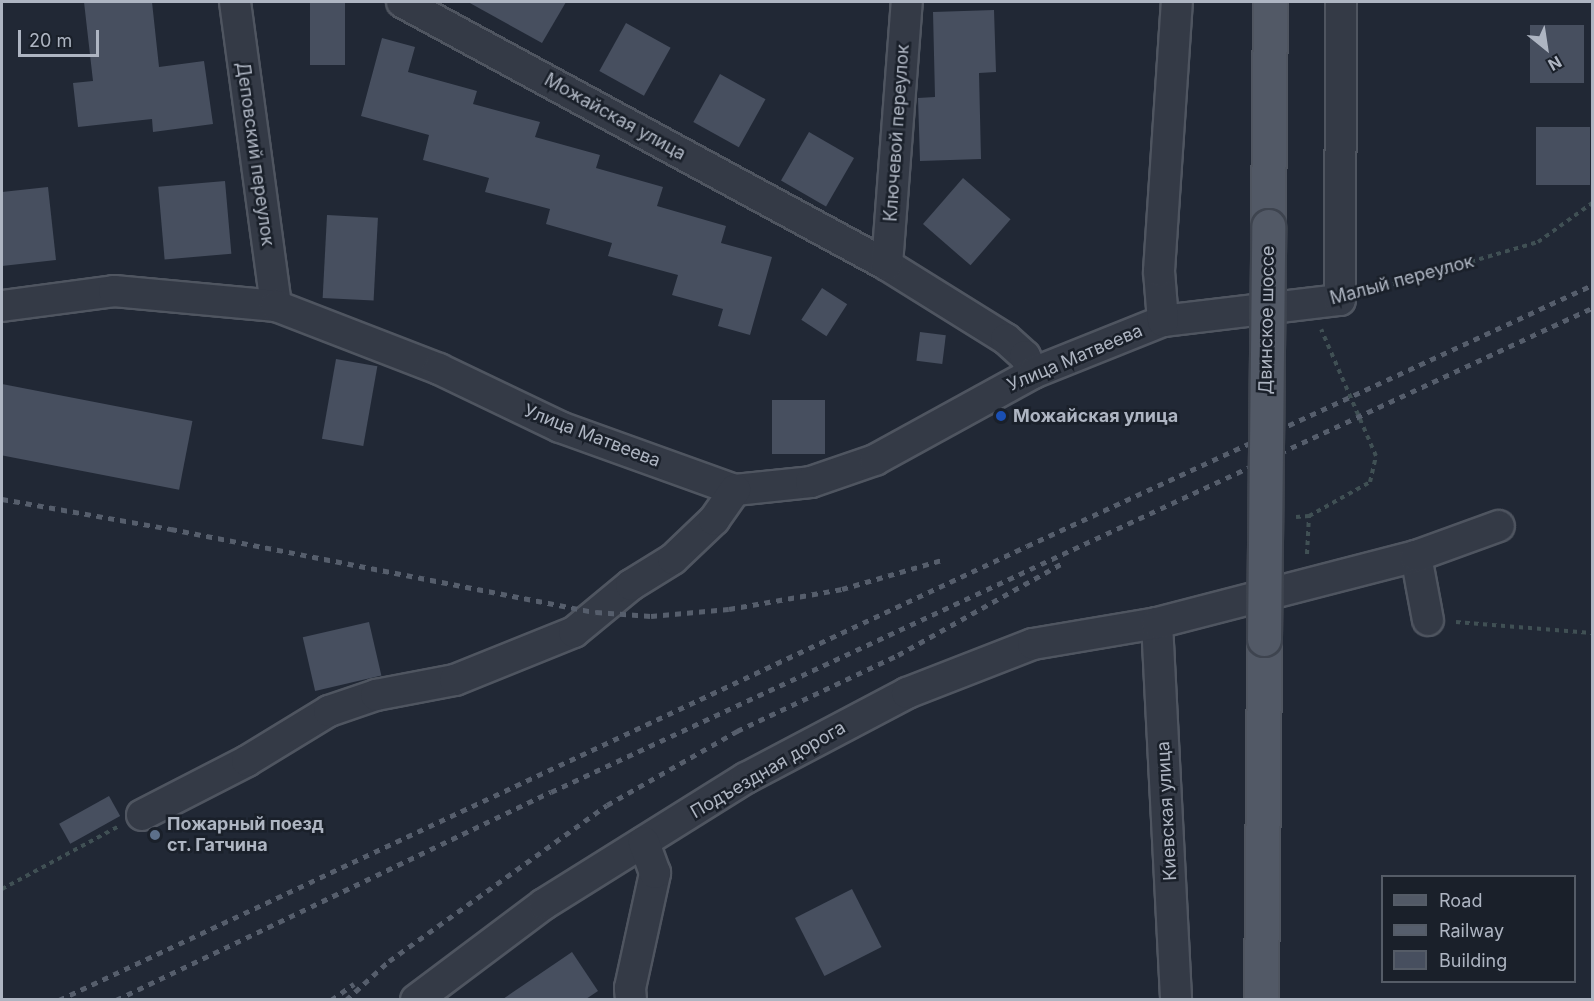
<!DOCTYPE html>
<html>
<head>
<meta charset="utf-8">
<style>
	body { margin:0 }
	#map { position:relative; width:1594px; height:1001px; overflow:hidden; background:#212835; font-family:Inter,sans-serif }
	div>[style] { position:absolute }
	.building>* { inset:0; background:#474f5f; transform-origin:0 0 }
	.path>* { height:4px; margin-top:-2px; transform-origin:0; background:repeating-linear-gradient(90deg,#405054 0 4.5px,transparent 0 9px) }
	.roads { filter:drop-shadow(2px 0 #4f5560) drop-shadow(-2px 0 #4f5560) drop-shadow(0 2px #4f5560) drop-shadow(0 -2px #4f5560) }
	.minor>* { height:30px; margin:-15px; padding:0 15px; transform-origin:15px; border-radius:15px; background:#343a46 }
	.major>* { height:33px; margin:-16.5px; padding:0 16.5px; transform-origin:16.5px; border-radius:16.5px; background:#525966 }
	.rail>* { height:4.5px; margin-top:-2.25px; transform-origin:0; background:repeating-linear-gradient(90deg,#565e6c 0 6px,transparent 0 12px) }
	.bridges { filter:drop-shadow(2px 0 #3e444f) drop-shadow(-2px 0 #3e444f) drop-shadow(0 2px #3e444f) drop-shadow(0 -2px #3e444f) }
	.major-bridge>* { height:33px; margin:-16.5px; padding:0 16.5px; transform-origin:16.5px; border-radius:16.5px; background:#525966 }
	.dots>* { width:16px; height:16px; translate:-50% -50%; box-sizing:border-box; border:3px solid #1a202a; border-radius:50% }
	span { translate:-50% -50%; white-space:nowrap; text-align:center; line-height:1.15; -webkit-text-stroke:5px #1a202a; paint-order:stroke }
	.street-label { font-size:18px; color:#aeb5c2 }
	.poi-label { font-size:18px; color:#aeb5c2; font-weight:700 }
	.left { translate:0 -50%; text-align:left }
	.frame { position:absolute; inset:0; border:3px solid #aeb5c2; pointer-events:none }
	.legend { position:absolute; left:1381px; top:875px; width:195px; height:108px; box-sizing:border-box; background:#1a202a; border:2px solid #555c67; margin:0; padding:8px 10px; list-style:none; font-size:18px; color:#aeb5c2 }
	.legend li { display:flex; align-items:center; gap:12px; height:30px }
	.legend b { width:30px; border:2px solid #555c67 }
	.north { position:absolute; left:1516px; top:18px; width:60px; height:60px; -webkit-text-stroke:4px #1a202a; paint-order:stroke; rotate:150deg; font-size:16px; font-weight:700; line-height:24px; text-align:center; color:#aeb5c2 }
	.north::after { content:''; display:block; margin:auto; width:21px; height:27px; background:#aeb5c2; clip-path:polygon(50% 0,100% 100%,50% 72%,0 100%) }
	.scale { position:absolute; left:18px; top:30px; width:81px; height:27px; box-sizing:border-box; border:3px solid #aeb5c2; border-top:0; padding-left:8px; font-size:18px; line-height:21px; white-space:nowrap; color:#aeb5c2; -webkit-text-stroke:4px #1a202a; paint-order:stroke }
</style>
</head>
<body>
<div id="map">
	<div class="building">
		<i style="clip-path:polygon(84px 2px,152px 2px,159px 67px,204px 61px,213px 124px,153px 132px,152px 119px,78px 127px,73px 83px,93px 81px)"></i>
		<i style="left:310px;top:2px;width:35px;height:63px"></i>
		<i style="clip-path:polygon(468px 2px,566px 2px,542px 43px)"></i>
		<i style="clip-path:polygon(994px 10px,996px 72px,979px 73px,981px 159px,920px 161px,918px 98px,935px 97px,933px 12px)"></i>
		<i style="left:626px;top:23px;width:51px;height:55px;rotate:29deg"></i>
		<i style="left:1530px;top:25px;width:54px;height:58px"></i>
		<i style="clip-path:polygon(382px 38px,415px 47px,408px 72px,477px 91px,473px 104px,540px 122px,535px 137px,600px 155px,596px 168px,663px 187px,657px 206px,726px 226px,721px 243px,772px 257px,750px 335px,718px 326px,723px 309px,672px 295px,678px 275px,608px 256px,612px 243px,546px 224px,550px 209px,485px 192px,489px 178px,423px 160px,429px 135px,361px 116px)"></i>
		<i style="left:720px;top:74px;width:52px;height:55px;rotate:29deg"></i>
		<i style="left:1536px;top:127px;width:54px;height:58px"></i>
		<i style="left:809px;top:132px;width:52px;height:56px;rotate:30deg"></i>
		<i style="left:963px;top:178px;width:63px;height:61px;rotate:41deg"></i>
		<i style="left:225px;top:181px;width:73px;height:67px;rotate:85deg"></i>
		<i style="clip-path:polygon(48px 187px,56px 260px,2px 266px,2px 192px)"></i>
		<i style="left:327px;top:215px;width:51px;height:83px;rotate:3deg"></i>
		<i style="left:822px;top:288px;width:30px;height:38px;rotate:33deg"></i>
		<i style="left:920px;top:332px;width:26px;height:29px;rotate:7deg"></i>
		<i style="left:336px;top:359px;width:42px;height:81px;rotate:10deg"></i>
		<i style="left:2px;top:384px;width:194px;height:70px;rotate:11deg"></i>
		<i style="left:825px;top:400px;width:54px;height:53px;rotate:90deg"></i>
		<i style="left:369px;top:622px;width:55px;height:68px;rotate:77deg"></i>
		<i style="left:109px;top:796px;width:23px;height:57px;rotate:61deg"></i>
		<i style="left:852px;top:889px;width:65px;height:64px;rotate:63deg"></i>
		<i style="clip-path:polygon(572px 952px,598px 991px,586px 999px,503px 999px)"></i>
	</div>
	<div class="path">
		<i style="left:1367px;top:292px;width:178px;rotate:-16.3deg"></i>
		<i style="left:1538px;top:242px;width:67px;rotate:-35.8deg"></i>
		<i style="left:1296px;top:517px;width:13px;rotate:-4deg"></i>
		<i style="left:1309px;top:516px;width:70px;rotate:-29.1deg"></i>
		<i style="left:1370px;top:482px;width:27px;rotate:-77deg"></i>
		<i style="left:1376px;top:456px;width:138px;rotate:-113.4deg"></i>
		<i style="left:1307px;top:554px;width:38px;rotate:-87deg"></i>
		<i style="left:1456px;top:622px;width:136px;rotate:4.6deg"></i>
		<i style="left:2px;top:889px;width:131px;rotate:-28.3deg"></i>
	</div>
	<div class="roads">
		<div class="minor">
			<i style="left:235px;top:2px;width:307px;rotate:82.3deg"></i>
			<i style="left:402px;top:2px;width:552px;rotate:28.47deg"></i>
			<i style="left:887px;top:265px;width:140px;rotate:31.9deg"></i>
			<i style="left:1006px;top:339px;width:25px;rotate:42deg"></i>
			<i style="left:1025px;top:356px;width:19px;rotate:65deg"></i>
			<i style="left:887px;top:265px;width:264px;rotate:-85.7deg"></i>
			<i style="left:2px;top:306px;width:113px;rotate:-7.6deg"></i>
			<i style="left:114px;top:291px;width:163px;rotate:5.3deg"></i>
			<i style="left:276px;top:306px;width:175px;rotate:21.1deg"></i>
			<i style="left:439px;top:369px;width:134px;rotate:25.6deg"></i>
			<i style="left:560px;top:427px;width:186px;rotate:19.8deg"></i>
			<i style="left:735px;top:490px;width:76px;rotate:-6deg"></i>
			<i style="left:811px;top:482px;width:68px;rotate:-19deg"></i>
			<i style="left:875px;top:460px;width:180px;rotate:-28.8deg"></i>
			<i style="left:1033px;top:373px;width:140px;rotate:-21.8deg"></i>
			<i style="left:1163px;top:321px;width:178px;rotate:-6.8deg"></i>
			<i style="left:1340px;top:300px;width:298px;rotate:-89.8deg"></i>
			<i style="left:1163px;top:321px;width:50px;rotate:-94.6deg"></i>
			<i style="left:1159px;top:271px;width:270px;rotate:-86.2deg"></i>
			<i style="left:1416px;top:556px;width:65px;rotate:79.4deg"></i>
			<i style="left:1157px;top:623px;width:377px;rotate:87.1deg"></i>
			<i style="left:142px;top:815px;width:118px;rotate:-27.2deg"></i>
			<i style="left:247px;top:761px;width:96px;rotate:-31.4deg"></i>
			<i style="left:329px;top:711px;width:50px;rotate:-18.8deg"></i>
			<i style="left:376px;top:695px;width:80px;rotate:-10.8deg"></i>
			<i style="left:455px;top:680px;width:128px;rotate:-22deg"></i>
			<i style="left:574px;top:632px;width:74px;rotate:-39.5deg"></i>
			<i style="left:631px;top:585px;width:49px;rotate:-31.8deg"></i>
			<i style="left:673px;top:559px;width:57px;rotate:-43.6deg"></i>
			<i style="left:714px;top:520px;width:37px;rotate:-55deg"></i>
			<i style="left:416px;top:1000px;width:160px;rotate:-36.9deg"></i>
			<i style="left:544px;top:904px;width:238px;rotate:-32deg"></i>
			<i style="left:746px;top:778px;width:182px;rotate:-27.8deg"></i>
			<i style="left:907px;top:693px;width:135px;rotate:-21.3deg"></i>
			<i style="left:1033px;top:644px;width:126px;rotate:-9.6deg"></i>
			<i style="left:1157px;top:623px;width:268px;rotate:-14.5deg"></i>
			<i style="left:1416px;top:556px;width:88px;rotate:-19.9deg"></i>
			<i style="left:631px;top:1000px;width:12px;rotate:-95deg"></i>
			<i style="left:630px;top:988px;width:118px;rotate:-77.7deg"></i>
			<i style="left:655px;top:873px;width:33px;rotate:-110deg"></i>
		</div>
		<div class="major">
			<i style="left:1268px;top:226px;width:224px;rotate:-89.5deg"></i>
			<i style="left:1261px;top:1000px;width:361px;rotate:-89.5deg"></i>
		</div>
	</div>
	<div class="rail">
		<i style="left:2px;top:499px;width:172px;rotate:10.1deg"></i>
		<i style="left:171px;top:529px;width:433px;rotate:11.1deg"></i>
		<i style="left:596px;top:612px;width:55px;rotate:4.2deg"></i>
		<i style="left:651px;top:616px;width:78px;rotate:-5.1deg"></i>
		<i style="left:729px;top:609px;width:115px;rotate:-10deg"></i>
		<i style="left:842px;top:589px;width:107px;rotate:-16.2deg"></i>
		<i style="left:59px;top:1000px;width:1069px;rotate:-25.13deg"></i>
		<i style="left:1027px;top:546px;width:622px;rotate:-24.79deg"></i>
		<i style="left:116px;top:1000px;width:482px;rotate:-25.6deg"></i>
		<i style="left:551px;top:792px;width:1148px;rotate:-24.94deg"></i>
		<i style="left:331px;top:1000px;width:28px;rotate:-35deg"></i>
		<i style="left:346px;top:1000px;width:58px;rotate:-42.2deg"></i>
		<i style="left:389px;top:961px;width:268px;rotate:-35.6deg"></i>
		<i style="left:607px;top:805px;width:150px;rotate:-29.6deg"></i>
		<i style="left:737px;top:731px;width:178px;rotate:-25.3deg"></i>
		<i style="left:898px;top:655px;width:187px;rotate:-29.2deg"></i>
	</div>
	<div class="bridges">
		<div class="major-bridge">
			<i style="left:1264px;top:639px;width:413px;rotate:-89.4deg"></i>
		</div>
	</div>
	<div class="dots">
		<i style="left:1001px;top:416px;background:#1a4fb4"></i>
		<i style="left:155px;top:835px;background:#5c6f8a"></i>
	</div>
	<div class="street-label">
		<span style="left:615px;top:117px;rotate:29deg">Можайская улица</span>
		<span style="left:897px;top:133px;rotate:-86deg">Ключевой переулок</span>
		<span style="left:255px;top:154px;rotate:82deg">Деповский переулок</span>
		<span style="left:1402px;top:280px;rotate:-15deg">Малый переулок</span>
		<span style="left:1267px;top:320px;rotate:-89deg">Двинское шоссе</span>
		<span style="left:1075px;top:358px;rotate:-23deg">Улица Матвеева</span>
		<span style="left:592px;top:436px;rotate:21deg">Улица Матвеева</span>
		<span style="left:768px;top:770px;rotate:-30deg">Подъездная дорога</span>
		<span style="left:1167px;top:811px;rotate:-93deg">Киевская улица</span>
	</div>
	<div class="poi-label">
		<span class="left" style="left:1013px;top:416px">Можайская улица</span>
		<span class="left" style="left:167px;top:835px">Пожарный поезд<br>ст. Гатчина</span>
	</div>
	<div class="frame"></div>
	<ul class="legend">
	<li><b style="height:8px;background:#525966"></b>Road</li>
	<li><b style="height:8px;background:#565e6c"></b>Railway</li>
	<li><b style="height:16px;background:#474f5f"></b>Building</li>
	</ul>
	<div class="north">N</div>
	<div class="scale">20 m</div>
</div>
</body>
</html>
